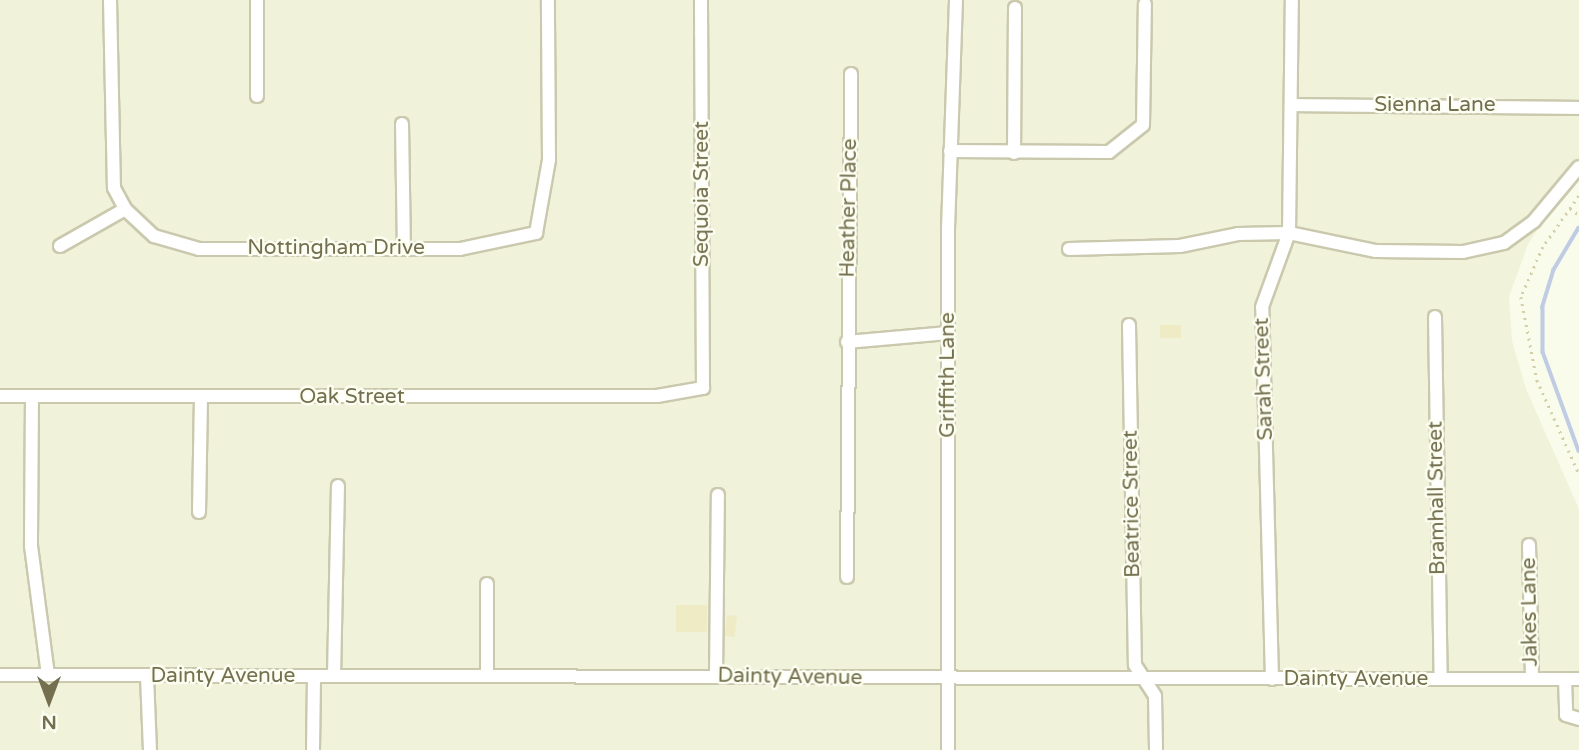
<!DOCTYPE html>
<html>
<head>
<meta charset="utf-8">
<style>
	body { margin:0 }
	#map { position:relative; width:1579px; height:750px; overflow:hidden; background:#f9fbeb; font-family:"Varela Round",sans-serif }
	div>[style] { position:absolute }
	.residential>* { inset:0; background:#f1f2da }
	.stream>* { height:3.5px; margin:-1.75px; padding:0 1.75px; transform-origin:1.75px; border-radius:1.75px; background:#c0cce4 }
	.building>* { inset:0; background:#eeebc5; transform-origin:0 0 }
	.path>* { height:2.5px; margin-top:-1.25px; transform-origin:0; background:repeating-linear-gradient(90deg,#d4cfa7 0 2px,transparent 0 7px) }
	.roads { filter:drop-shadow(2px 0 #cac9ae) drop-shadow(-2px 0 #cac9ae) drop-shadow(0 2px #cac9ae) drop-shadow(0 -2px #cac9ae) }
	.minor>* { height:12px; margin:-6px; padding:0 6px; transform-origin:6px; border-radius:6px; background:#fff }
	span { translate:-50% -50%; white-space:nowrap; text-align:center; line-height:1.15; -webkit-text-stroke:5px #fcfef1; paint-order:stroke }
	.street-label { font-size:21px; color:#74704f }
	.north { position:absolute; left:14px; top:666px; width:70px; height:70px; -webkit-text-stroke:5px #fcfef1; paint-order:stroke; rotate:180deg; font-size:19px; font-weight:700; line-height:28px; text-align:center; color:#74704f }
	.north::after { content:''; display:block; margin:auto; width:24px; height:32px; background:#74704f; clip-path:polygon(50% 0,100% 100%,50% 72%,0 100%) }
</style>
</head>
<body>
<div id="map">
	<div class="residential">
		<i style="clip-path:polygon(0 0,1579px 0,1579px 167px,1528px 244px,1509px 297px,1512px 341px,1526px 389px,1579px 509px,1579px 750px,0 750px)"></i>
	</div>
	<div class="stream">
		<i style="left:1579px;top:228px;width:49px;rotate:120.8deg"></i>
		<i style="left:1554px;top:270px;width:39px;rotate:107deg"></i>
		<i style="left:1543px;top:307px;width:45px;rotate:90deg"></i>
		<i style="left:1543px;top:352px;width:105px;rotate:70deg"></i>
	</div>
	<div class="building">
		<i style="left:1160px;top:325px;width:21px;height:13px"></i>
		<i style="left:676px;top:605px;width:31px;height:27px"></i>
		<i style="left:727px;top:615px;width:10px;height:21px;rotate:6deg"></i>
	</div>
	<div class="path">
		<i style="left:1579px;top:196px;width:62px;rotate:125.2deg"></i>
		<i style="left:1543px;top:247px;width:55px;rotate:113.7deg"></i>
		<i style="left:1521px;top:297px;width:85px;rotate:79.1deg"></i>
		<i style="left:1537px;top:380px;width:103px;rotate:65.9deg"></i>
		<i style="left:1570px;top:208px;width:11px;rotate:38deg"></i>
	</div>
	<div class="roads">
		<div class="minor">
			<i style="left:110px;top:0;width:188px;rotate:88.8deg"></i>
			<i style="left:114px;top:188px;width:24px;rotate:62deg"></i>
			<i style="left:125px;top:209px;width:40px;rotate:43deg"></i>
			<i style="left:154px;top:236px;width:47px;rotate:16.1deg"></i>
			<i style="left:199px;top:249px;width:261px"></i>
			<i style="left:460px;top:249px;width:78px;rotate:-11.9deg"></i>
			<i style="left:536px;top:233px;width:74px;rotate:-79.9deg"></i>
			<i style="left:549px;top:160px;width:160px;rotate:-90.4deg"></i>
			<i style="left:257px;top:96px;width:96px;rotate:-90deg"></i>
			<i style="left:1291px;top:105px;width:288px;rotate:0.6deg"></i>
			<i style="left:402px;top:124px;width:124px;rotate:89.1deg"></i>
			<i style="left:950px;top:151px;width:159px;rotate:0.4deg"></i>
			<i style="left:1109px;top:152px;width:43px;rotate:-38.5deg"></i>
			<i style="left:1143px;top:125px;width:121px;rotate:-89.1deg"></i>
			<i style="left:1014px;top:153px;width:145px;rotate:-89.6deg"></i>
			<i style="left:60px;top:246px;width:75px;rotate:-29.6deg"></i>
			<i style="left:1069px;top:249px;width:111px;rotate:-1.5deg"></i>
			<i style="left:1180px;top:246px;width:59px;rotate:-11.7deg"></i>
			<i style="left:1238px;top:234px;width:51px;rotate:-1.1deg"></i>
			<i style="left:1289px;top:233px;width:89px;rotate:11.7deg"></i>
			<i style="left:1376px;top:251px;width:87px;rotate:0.7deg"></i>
			<i style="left:1463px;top:252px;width:42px;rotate:-12.4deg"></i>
			<i style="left:1504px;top:243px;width:37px;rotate:-36deg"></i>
			<i style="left:1534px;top:221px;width:70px;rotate:-50.2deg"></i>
			<i style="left:1435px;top:317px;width:362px;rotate:89.1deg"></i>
			<i style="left:1129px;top:325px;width:340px;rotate:89deg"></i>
			<i style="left:1135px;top:665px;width:37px;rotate:57deg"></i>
			<i style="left:1155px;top:696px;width:54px;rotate:88.9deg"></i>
			<i style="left:847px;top:342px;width:101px;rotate:-5.1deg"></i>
			<i style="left:0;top:396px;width:657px"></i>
			<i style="left:657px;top:396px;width:47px;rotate:-9.9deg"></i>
			<i style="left:703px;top:388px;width:388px;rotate:-90.3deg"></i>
			<i style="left:32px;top:396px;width:150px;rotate:90.4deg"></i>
			<i style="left:31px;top:546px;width:130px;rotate:82.5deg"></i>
			<i style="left:199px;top:512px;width:115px;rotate:-89deg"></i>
			<i style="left:1529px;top:545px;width:134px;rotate:88.7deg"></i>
			<i style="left:847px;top:577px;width:503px;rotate:-89.54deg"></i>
			<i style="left:0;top:675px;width:1579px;rotate:0.15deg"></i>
			<i style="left:147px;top:676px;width:74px;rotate:87.7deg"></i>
			<i style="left:334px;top:676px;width:190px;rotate:-88.8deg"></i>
			<i style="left:487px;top:676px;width:92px;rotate:-90deg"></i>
			<i style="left:716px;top:676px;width:181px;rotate:-89.4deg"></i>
			<i style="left:1272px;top:679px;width:372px;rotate:-91.5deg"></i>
			<i style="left:1262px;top:307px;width:79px;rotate:-70deg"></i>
			<i style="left:1289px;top:233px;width:233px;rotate:-89.3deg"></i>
			<i style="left:1565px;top:679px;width:36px;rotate:88deg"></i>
			<i style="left:1566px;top:715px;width:14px;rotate:17deg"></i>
			<i style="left:313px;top:750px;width:74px;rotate:-89.2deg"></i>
			<i style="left:948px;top:750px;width:521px;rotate:-90deg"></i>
			<i style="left:948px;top:229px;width:229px;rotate:-88deg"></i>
		</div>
	</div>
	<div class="street-label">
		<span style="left:1435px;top:105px">Sienna Lane</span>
		<span style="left:702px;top:194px;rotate:-90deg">Sequoia Street</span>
		<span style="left:849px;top:208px;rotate:-89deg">Heather Place</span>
		<span style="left:336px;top:248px">Nottingham Drive</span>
		<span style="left:948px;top:375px;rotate:-90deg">Griffith Lane</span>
		<span style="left:1264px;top:379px;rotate:-92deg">Sarah Street</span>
		<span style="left:352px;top:397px">Oak Street</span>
		<span style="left:1437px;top:498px;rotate:-91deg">Bramhall Street</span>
		<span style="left:1132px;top:504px;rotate:-91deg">Beatrice Street</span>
		<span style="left:1530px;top:612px;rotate:-91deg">Jakes Lane</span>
		<span style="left:223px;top:676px">Dainty Avenue</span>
		<span style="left:790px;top:677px;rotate:1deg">Dainty Avenue</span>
		<span style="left:1356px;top:679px">Dainty Avenue</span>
	</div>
	<div class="north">N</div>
</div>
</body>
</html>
